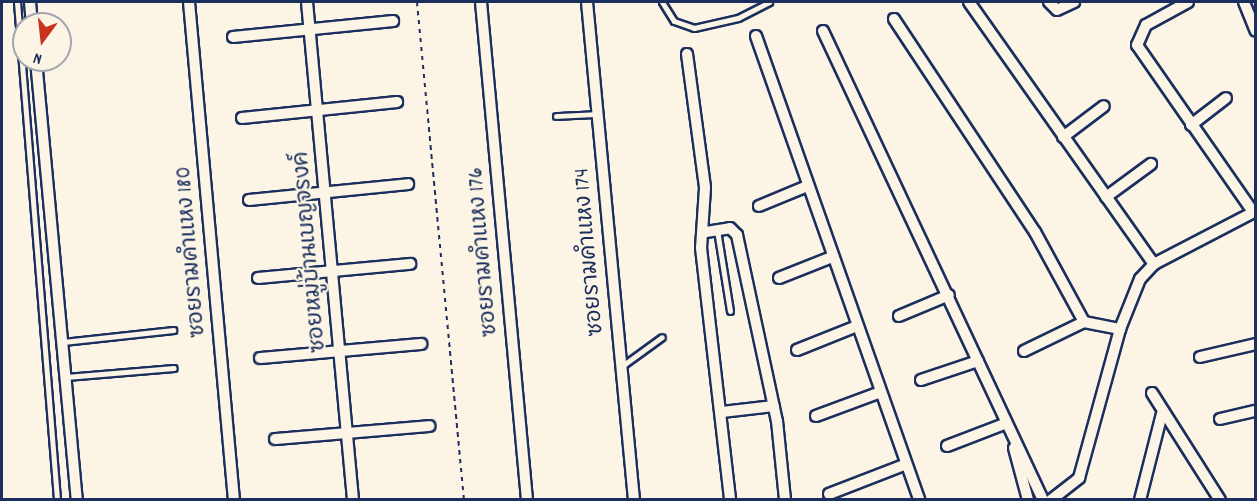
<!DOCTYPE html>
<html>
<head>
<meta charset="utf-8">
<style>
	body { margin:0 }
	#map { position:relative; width:1257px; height:501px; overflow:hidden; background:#fcf5e5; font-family:Dekko,"Playpen Sans Thai",sans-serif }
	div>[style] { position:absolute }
	.path>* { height:2px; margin-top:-1px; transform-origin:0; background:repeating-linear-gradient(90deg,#1b2f5e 0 4.5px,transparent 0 9px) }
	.roads { filter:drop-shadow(2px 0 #1b2f5e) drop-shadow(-2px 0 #1b2f5e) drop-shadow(0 2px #1b2f5e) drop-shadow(0 -2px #1b2f5e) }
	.lane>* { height:5px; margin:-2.5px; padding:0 2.5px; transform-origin:2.5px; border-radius:2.5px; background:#fcf5e5 }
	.street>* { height:10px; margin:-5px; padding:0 5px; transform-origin:5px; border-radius:5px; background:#fcf5e5 }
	span { translate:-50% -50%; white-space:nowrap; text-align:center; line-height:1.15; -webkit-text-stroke:4.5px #fcf5e5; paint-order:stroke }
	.street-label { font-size:22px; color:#1b2f5e }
	.frame { position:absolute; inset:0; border:3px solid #1b2f5e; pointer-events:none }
	.north { position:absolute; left:12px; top:12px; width:60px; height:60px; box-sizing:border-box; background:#fcf5e5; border:2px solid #a2a6af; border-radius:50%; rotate:195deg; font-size:16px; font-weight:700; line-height:24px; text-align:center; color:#1b2f5e }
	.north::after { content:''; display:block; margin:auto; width:21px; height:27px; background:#c8321e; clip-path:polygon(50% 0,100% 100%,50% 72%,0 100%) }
</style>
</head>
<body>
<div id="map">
	<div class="path">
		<i style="left:417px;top:2px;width:500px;rotate:84.61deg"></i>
	</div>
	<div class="roads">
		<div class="lane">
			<i style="left:17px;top:2px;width:500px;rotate:85.4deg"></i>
			<i style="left:662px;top:2px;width:22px;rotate:58deg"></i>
			<i style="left:674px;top:21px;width:21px;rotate:19deg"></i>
			<i style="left:694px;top:28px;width:45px;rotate:-12.8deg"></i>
			<i style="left:738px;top:18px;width:35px;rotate:-27deg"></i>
			<i style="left:556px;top:116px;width:41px;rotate:-2.8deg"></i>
			<i style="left:717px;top:230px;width:82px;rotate:80.9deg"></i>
			<i style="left:63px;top:342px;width:111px;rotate:-6.2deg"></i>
			<i style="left:622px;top:366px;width:49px;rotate:-35.9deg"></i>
			<i style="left:66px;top:377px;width:108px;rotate:-4.8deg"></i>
		</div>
		<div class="street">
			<i style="left:30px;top:2px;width:22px;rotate:85deg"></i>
			<i style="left:189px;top:2px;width:500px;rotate:84.84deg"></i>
			<i style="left:307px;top:2px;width:500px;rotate:84.72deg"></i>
			<i style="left:481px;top:2px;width:500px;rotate:84.72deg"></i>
			<i style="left:587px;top:2px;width:500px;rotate:84.61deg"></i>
			<i style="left:969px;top:2px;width:321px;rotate:54.8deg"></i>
			<i style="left:1049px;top:2px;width:11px;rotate:45deg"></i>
			<i style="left:1057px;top:10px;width:19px;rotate:-25deg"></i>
			<i style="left:1188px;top:2px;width:48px;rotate:151.3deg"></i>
			<i style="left:1146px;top:25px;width:22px;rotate:114deg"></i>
			<i style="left:1137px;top:45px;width:203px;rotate:55.2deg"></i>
			<i style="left:1244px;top:2px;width:31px;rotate:68deg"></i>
			<i style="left:894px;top:19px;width:255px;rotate:56.5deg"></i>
			<i style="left:1035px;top:232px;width:102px;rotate:61.4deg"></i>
			<i style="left:1084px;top:322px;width:37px;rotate:11deg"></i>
			<i style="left:823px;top:31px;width:518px;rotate:64.87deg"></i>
			<i style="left:756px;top:36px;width:492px;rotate:70.6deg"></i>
			<i style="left:233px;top:37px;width:161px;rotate:-5.7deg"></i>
			<i style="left:687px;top:54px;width:135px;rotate:82.3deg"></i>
			<i style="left:705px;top:188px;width:60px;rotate:93.8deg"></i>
			<i style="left:701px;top:248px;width:254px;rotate:83.4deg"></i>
			<i style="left:36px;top:60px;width:442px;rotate:84.7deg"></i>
			<i style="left:242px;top:118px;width:156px;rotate:-5.9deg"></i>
			<i style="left:1191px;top:125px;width:44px;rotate:-37.6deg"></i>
			<i style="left:1063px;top:137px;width:51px;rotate:-37.1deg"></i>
			<i style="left:1106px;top:197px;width:56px;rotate:-36.3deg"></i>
			<i style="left:249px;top:200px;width:160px;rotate:-5.7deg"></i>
			<i style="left:759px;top:206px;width:50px;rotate:-22.4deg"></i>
			<i style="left:706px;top:232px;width:24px;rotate:-9deg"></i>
			<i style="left:730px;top:228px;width:10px;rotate:45deg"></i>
			<i style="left:737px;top:235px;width:190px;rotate:77.9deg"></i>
			<i style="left:777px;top:421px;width:79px;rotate:84.2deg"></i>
			<i style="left:258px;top:278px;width:153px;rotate:-5.3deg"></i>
			<i style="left:779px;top:278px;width:57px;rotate:-21.6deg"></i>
			<i style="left:899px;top:316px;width:54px;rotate:-22.8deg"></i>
			<i style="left:797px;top:350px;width:65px;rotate:-21.8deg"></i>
			<i style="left:1024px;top:351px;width:67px;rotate:-25.8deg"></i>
			<i style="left:1200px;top:357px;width:57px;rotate:-13.1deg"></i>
			<i style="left:260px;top:358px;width:162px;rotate:-5deg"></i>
			<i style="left:921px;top:380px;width:60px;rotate:-18.4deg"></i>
			<i style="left:1152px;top:393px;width:127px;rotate:57.6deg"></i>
			<i style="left:722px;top:412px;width:52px;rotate:-6.6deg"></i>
			<i style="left:816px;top:416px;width:69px;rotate:-20.3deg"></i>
			<i style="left:1220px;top:419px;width:37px;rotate:-13deg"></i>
			<i style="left:275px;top:439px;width:155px;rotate:-4.8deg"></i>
			<i style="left:947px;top:446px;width:61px;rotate:-21.1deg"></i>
			<i style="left:1014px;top:448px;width:54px;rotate:74.9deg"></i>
			<i style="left:829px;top:494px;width:80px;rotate:-21.1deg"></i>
			<i style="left:1051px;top:500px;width:36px;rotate:-38deg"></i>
			<i style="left:1079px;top:478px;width:155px;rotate:-74.6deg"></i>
			<i style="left:1120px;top:329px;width:54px;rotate:-68.2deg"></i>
			<i style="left:1140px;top:279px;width:21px;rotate:-47deg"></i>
			<i style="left:1154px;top:264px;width:115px;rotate:-27.5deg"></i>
			<i style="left:1140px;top:500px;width:89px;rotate:-75.7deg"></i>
		</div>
	</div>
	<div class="street-label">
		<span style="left:192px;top:252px;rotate:-95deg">ซอยรามคำแหง 180</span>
		<span style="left:311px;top:252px;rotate:-95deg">ซอยหมู่บ้านเบญจรงค์</span>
		<span style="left:484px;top:252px;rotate:-95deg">ซอยรามคำแหง 176</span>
		<span style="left:590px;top:252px;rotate:-95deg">ซอยรามคำแหง 174</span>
	</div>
	<div class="frame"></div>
	<div class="north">N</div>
</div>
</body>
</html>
